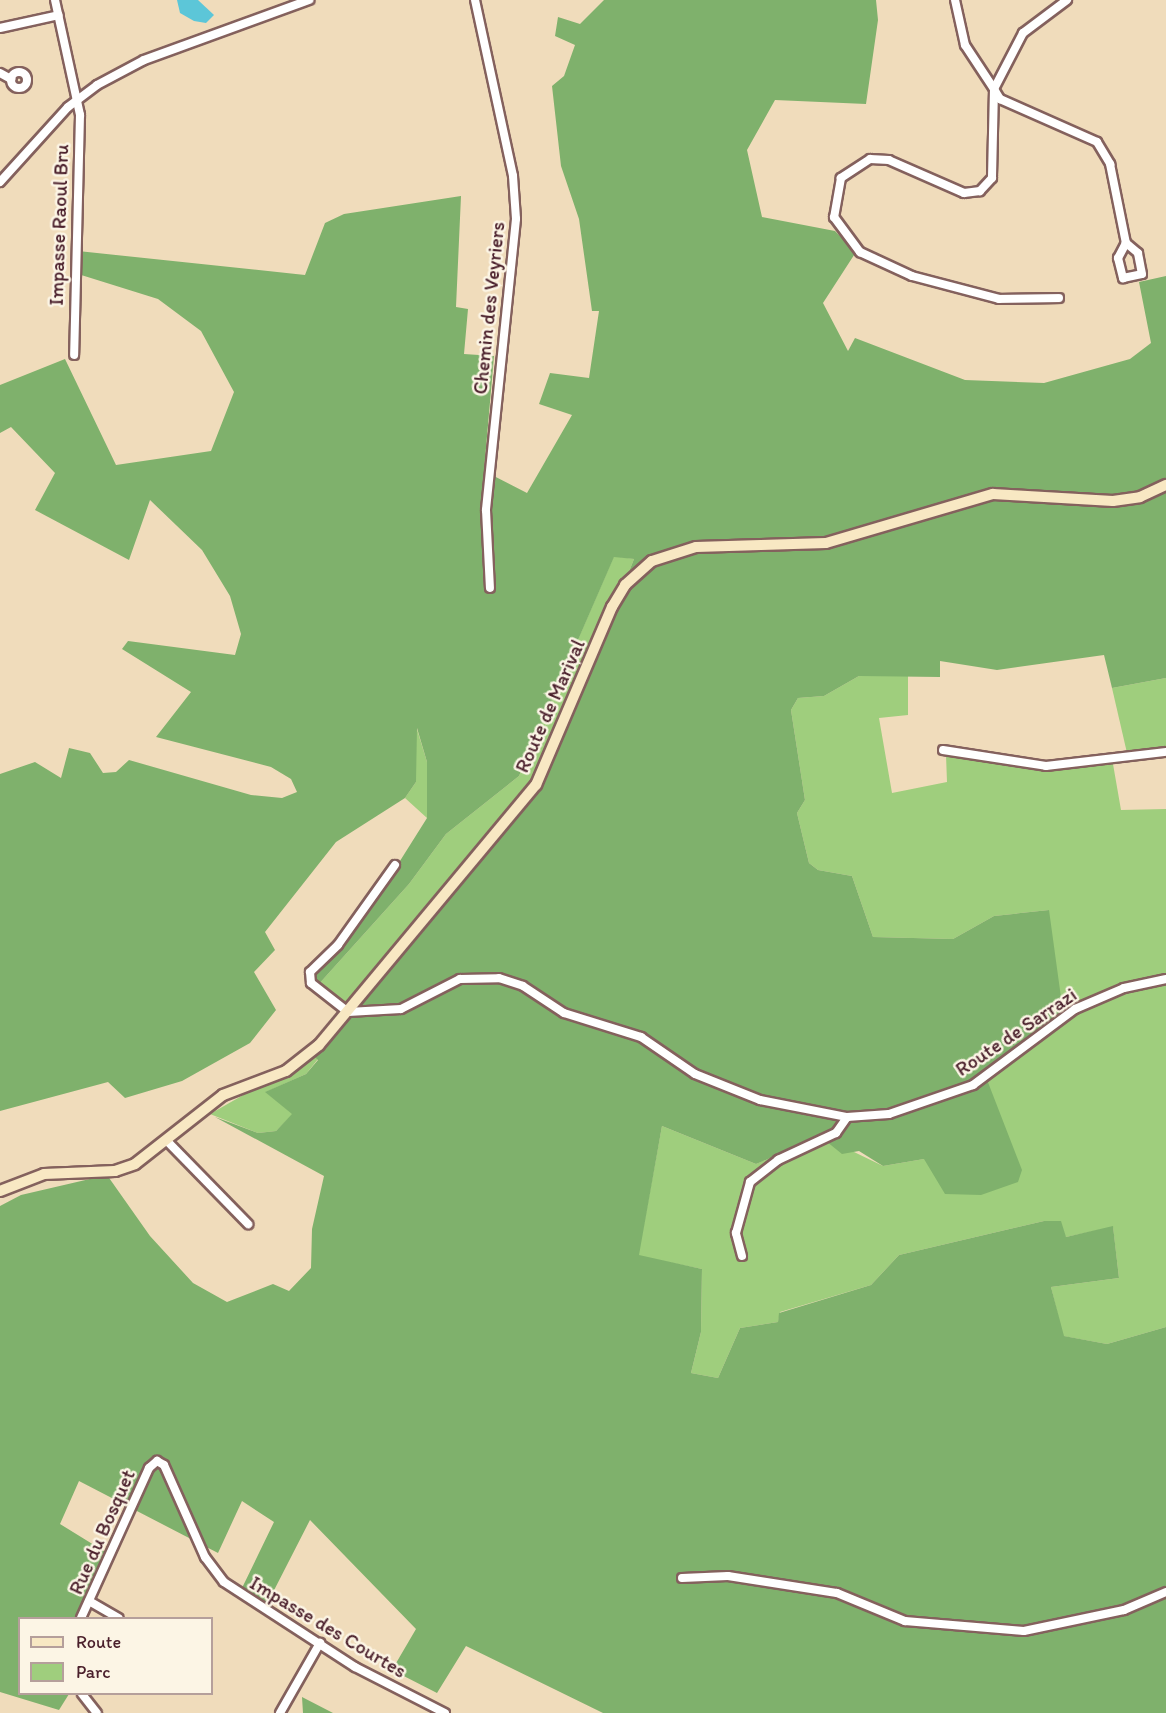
<!DOCTYPE html>
<html>
<head>
<meta charset="utf-8">
<style>
	body { margin:0 }
	#map { position:relative; width:1166px; height:1713px; overflow:hidden; background:#f0dcbb; font-family:Itim,sans-serif }
	div>[style] { position:absolute }
	.green>* { inset:0; background:#9fce7d }
	.forest>* { inset:0; background:#7fb16c }
	.water>* { inset:0; background:#5cc6d8 }
	.roads { filter:drop-shadow(2px 0 #84615d) drop-shadow(-2px 0 #84615d) drop-shadow(0 2px #84615d) drop-shadow(0 -2px #84615d) }
	.minor>* { height:8px; margin:-4px; padding:0 4px; transform-origin:4px; border-radius:4px; background:#fff }
	.minor>.ring { margin:-4px; padding:0; box-sizing:content-box; background:none; border:8px solid #fff; border-radius:50% }
	.secondary>* { height:10px; margin:-5px; padding:0 5px; transform-origin:5px; border-radius:5px; background:#f8e8c3 }
	span { translate:-50% -50%; white-space:nowrap; text-align:center; line-height:1.15; -webkit-text-stroke:5px #fcf5e5; paint-order:stroke }
	.street-label { font-size:20px; color:#4a1f2b }
	.legend { position:absolute; left:18px; top:1617px; width:195px; height:78px; box-sizing:border-box; background:#fcf5e5; border:2px solid #b59f9b; margin:0; padding:8px 10px; list-style:none; font-size:18px; color:#4a1f2b }
	.legend li { display:flex; align-items:center; gap:12px; height:30px }
	.legend b { width:30px; border:2px solid #b59f9b }
</style>
</head>
<body>
<div id="map">
	<div class="green">
		<i style="clip-path:polygon(614px 556px,634px 559px,553px 763px,352px 1010px,318px 985px,409px 884px,446px 834px,519px 776px)"></i>
		<i style="clip-path:polygon(859px 676px,908px 676px,908px 715px,879px 718px,892px 793px,947px 782px,946px 755px,1038px 770px,1113px 764px,1121px 810px,1166px 809px,1166px 1327px,1107px 1344px,1063px 1336px,1051px 1287px,1119px 1278px,1113px 1227px,1066px 1237px,1044px 1221px,899px 1255px,871px 1285px,780px 1312px,778px 1322px,740px 1328px,718px 1378px,691px 1373px,701px 1332px,702px 1269px,638px 1256px,662px 1126px,756px 1164px,821px 1136px,883px 1166px,924px 1159px,983px 1072px,1008px 1057px,1049px 910px,994px 916px,953px 939px,873px 937px,852px 876px,818px 870px,809px 863px,797px 813px,805px 800px,791px 710px,798px 698px,824px 696px)"></i>
		<i style="clip-path:polygon(1166px 678px,1166px 749px,1127px 753px,1112px 688px)"></i>
		<i style="clip-path:polygon(416px 726px,427px 762px,427px 818px,405px 798px,416px 782px)"></i>
		<i style="clip-path:polygon(313px 1055px,318px 1059px,306px 1074px,266px 1092px,293px 1114px,276px 1131px,258px 1133px,210px 1114px)"></i>
	</div>
	<div class="forest">
		<i style="clip-path:polygon(604px 0,876px 0,878px 20px,866px 104px,775px 100px,747px 150px,762px 217px,835px 231px,856px 252px,823px 303px,848px 351px,855px 338px,965px 380px,1044px 383px,1130px 359px,1151px 343px,1139px 282px,1166px 276px,1166px 678px,1112px 688px,1104px 655px,997px 670px,940px 661px,940px 677px,859px 676px,824px 696px,798px 698px,791px 710px,805px 800px,797px 813px,809px 863px,818px 870px,852px 876px,873px 937px,953px 939px,994px 916px,1049px 910px,1063px 1012px,984px 1072px,1022px 1170px,1018px 1182px,981px 1195px,945px 1194px,924px 1159px,883px 1166px,859px 1151px,842px 1154px,821px 1137px,756px 1164px,662px 1126px,639px 1255px,702px 1269px,701px 1332px,691px 1373px,718px 1378px,740px 1328px,778px 1322px,779px 1313px,871px 1285px,899px 1255px,1044px 1221px,1061px 1221px,1066px 1237px,1113px 1226px,1119px 1278px,1051px 1287px,1064px 1336px,1107px 1344px,1166px 1327px,1166px 1713px,603px 1713px,466px 1646px,437px 1693px,392px 1670px,416px 1629px,310px 1520px,267px 1604px,242px 1588px,274px 1522px,242px 1501px,218px 1553px,79px 1481px,60px 1524px,107px 1553px,78px 1618px,20px 1618px,20px 1694px,69px 1694px,59px 1710px,0 1692px,0 1206px,21px 1195px,107px 1175px,150px 1236px,193px 1283px,227px 1302px,273px 1284px,289px 1291px,311px 1268px,312px 1229px,324px 1176px,215px 1117px,258px 1133px,276px 1131px,292px 1114px,265px 1092px,306px 1074px,318px 1060px,313px 1055px,553px 763px,634px 559px,614px 557px,519px 776px,446px 834px,409px 884px,318px 985px,312px 976px,371px 907px,427px 818px,427px 762px,417px 728px,416px 782px,405px 798px,336px 842px,265px 932px,275px 950px,254px 972px,276px 1010px,250px 1043px,182px 1081px,125px 1098px,108px 1082px,0 1111px,0 774px,35px 762px,61px 778px,69px 748px,90px 753px,103px 773px,116px 772px,129px 760px,251px 795px,282px 798px,297px 792px,291px 779px,271px 767px,156px 737px,191px 692px,122px 649px,128px 641px,235px 655px,241px 634px,230px 596px,202px 550px,150px 500px,129px 560px,35px 510px,55px 473px,11px 427px,0 433px,0 385px,65px 359px,116px 465px,211px 451px,234px 392px,201px 331px,158px 299px,78px 274px,78px 251px,305px 275px,325px 223px,344px 214px,461px 196px,456px 307px,468px 309px,464px 354px,494px 356px,484px 471px,527px 493px,572px 415px,539px 404px,550px 373px,589px 378px,599px 311px,592px 311px,579px 219px,561px 166px,552px 86px,564px 76px,575px 45px,555px 36px,558px 17px,580px 24px)"></i>
		<i style="clip-path:polygon(302px 1697px,333px 1713px,303px 1713px)"></i>
	</div>
	<div class="water">
		<i style="clip-path:polygon(177px 0,198px 0,214px 15px,206px 23px,194px 21px,180px 13px)"></i>
	</div>
	<div class="roads">
		<div class="minor">
			<i style="left:55px;top:0;width:118px;rotate:77.7deg"></i>
			<i style="left:80px;top:115px;width:240px;rotate:91.4deg"></i>
			<i style="left:475px;top:0;width:180px;rotate:77.8deg"></i>
			<i style="left:513px;top:176px;width:43px;rotate:86deg"></i>
			<i style="left:516px;top:219px;width:293px;rotate:95.9deg"></i>
			<i style="left:486px;top:510px;width:78px;rotate:87.1deg"></i>
			<i style="left:955px;top:0;width:46px;rotate:77.5deg"></i>
			<i style="left:965px;top:45px;width:53px;rotate:56.6deg"></i>
			<i style="left:994px;top:89px;width:89px;rotate:91.3deg"></i>
			<i style="left:992px;top:178px;width:18px;rotate:133deg"></i>
			<i style="left:980px;top:191px;width:16px;rotate:173deg"></i>
			<i style="left:964px;top:193px;width:82px;rotate:-156.3deg"></i>
			<i style="left:889px;top:160px;width:19px;rotate:-177deg"></i>
			<i style="left:870px;top:159px;width:35px;rotate:147deg"></i>
			<i style="left:841px;top:178px;width:40px;rotate:100deg"></i>
			<i style="left:834px;top:217px;width:44px;rotate:53.4deg"></i>
			<i style="left:860px;top:252px;width:57px;rotate:24.8deg"></i>
			<i style="left:912px;top:276px;width:90px;rotate:14.8deg"></i>
			<i style="left:999px;top:299px;width:60px;rotate:-1deg"></i>
			<i style="left:1067px;top:0;width:55px;rotate:143.1deg"></i>
			<i style="left:1023px;top:33px;width:63px;rotate:117.4deg"></i>
			<i style="left:994px;top:89px;width:12px;rotate:59deg"></i>
			<i style="left:1000px;top:99px;width:106px;rotate:23.9deg"></i>
			<i style="left:1097px;top:142px;width:26px;rotate:59deg"></i>
			<i style="left:1110px;top:164px;width:81px;rotate:78.6deg"></i>
			<i style="left:1126px;top:243px;width:17px;rotate:118deg"></i>
			<i style="left:1118px;top:258px;width:21px;rotate:76deg"></i>
			<i style="left:1123px;top:278px;width:19px;rotate:-12deg"></i>
			<i style="left:1142px;top:274px;width:21px;rotate:-101deg"></i>
			<i style="left:1138px;top:253px;width:16px;rotate:-140deg"></i>
			<i style="left:0;top:28px;width:60px;rotate:-12.4deg"></i>
			<i class="ring" style="left:11px;top:72px;width:8px;height:8px"></i>
			<i style="left:0;top:73px;width:13px;rotate:29deg"></i>
			<i style="left:0;top:182px;width:101px;rotate:-47.8deg"></i>
			<i style="left:68px;top:107px;width:36px;rotate:-37deg"></i>
			<i style="left:97px;top:85px;width:53px;rotate:-28deg"></i>
			<i style="left:144px;top:60px;width:176px;rotate:-20deg"></i>
			<i style="left:943px;top:750px;width:104px;rotate:8.8deg"></i>
			<i style="left:1046px;top:766px;width:121px;rotate:-6.7deg"></i>
			<i style="left:395px;top:865px;width:98px;rotate:125.5deg"></i>
			<i style="left:338px;top:945px;width:39px;rotate:136deg"></i>
			<i style="left:310px;top:972px;width:11px;rotate:85deg"></i>
			<i style="left:311px;top:983px;width:47px;rotate:38.1deg"></i>
			<i style="left:348px;top:1012px;width:53px;rotate:-3.2deg"></i>
			<i style="left:401px;top:1009px;width:66px;rotate:-27deg"></i>
			<i style="left:460px;top:979px;width:39px;rotate:-1deg"></i>
			<i style="left:499px;top:978px;width:25px;rotate:18deg"></i>
			<i style="left:523px;top:986px;width:49px;rotate:33.4deg"></i>
			<i style="left:564px;top:1013px;width:81px;rotate:17.3deg"></i>
			<i style="left:641px;top:1037px;width:65px;rotate:34.4deg"></i>
			<i style="left:695px;top:1074px;width:70px;rotate:21.8deg"></i>
			<i style="left:760px;top:1100px;width:89px;rotate:11.1deg"></i>
			<i style="left:847px;top:1117px;width:42px;rotate:-4.1deg"></i>
			<i style="left:889px;top:1114px;width:89px;rotate:-19deg"></i>
			<i style="left:973px;top:1085px;width:127px;rotate:-36.7deg"></i>
			<i style="left:1075px;top:1009px;width:53px;rotate:-23.2deg"></i>
			<i style="left:1124px;top:988px;width:43px;rotate:-12.1deg"></i>
			<i style="left:168px;top:1142px;width:115px;rotate:45.7deg"></i>
			<i style="left:742px;top:1256px;width:24px;rotate:-105deg"></i>
			<i style="left:736px;top:1233px;width:53px;rotate:-74.6deg"></i>
			<i style="left:750px;top:1182px;width:36px;rotate:-38deg"></i>
			<i style="left:778px;top:1160px;width:64px;rotate:-25deg"></i>
			<i style="left:836px;top:1133px;width:19px;rotate:-55deg"></i>
			<i style="left:682px;top:1578px;width:46px;rotate:-2.5deg"></i>
			<i style="left:728px;top:1576px;width:110px;rotate:8.9deg"></i>
			<i style="left:837px;top:1593px;width:74px;rotate:22.4deg"></i>
			<i style="left:905px;top:1621px;width:119px;rotate:4.8deg"></i>
			<i style="left:1024px;top:1631px;width:102px;rotate:-11.9deg"></i>
			<i style="left:1124px;top:1610px;width:46px;rotate:-23.2deg"></i>
			<i style="left:89px;top:1601px;width:34px;rotate:30deg"></i>
			<i style="left:81px;top:1618px;width:165px;rotate:-65.6deg"></i>
			<i style="left:149px;top:1468px;width:11px;rotate:-41deg"></i>
			<i style="left:157px;top:1461px;width:8px;rotate:30deg"></i>
			<i style="left:164px;top:1465px;width:101px;rotate:66deg"></i>
			<i style="left:205px;top:1557px;width:31px;rotate:53deg"></i>
			<i style="left:224px;top:1582px;width:156px;rotate:33deg"></i>
			<i style="left:355px;top:1667px;width:101px;rotate:27.1deg"></i>
			<i style="left:82px;top:1694px;width:24px;rotate:52deg"></i>
			<i style="left:280px;top:1713px;width:81px;rotate:-60.3deg"></i>
		</div>
		<div class="secondary">
			<i style="left:0;top:1191px;width:47px;rotate:-21.1deg"></i>
			<i style="left:44px;top:1174px;width:71px;rotate:-2.4deg"></i>
			<i style="left:115px;top:1171px;width:21px;rotate:-19deg"></i>
			<i style="left:135px;top:1164px;width:112px;rotate:-38.1deg"></i>
			<i style="left:223px;top:1095px;width:67px;rotate:-20.9deg"></i>
			<i style="left:286px;top:1071px;width:42px;rotate:-38.2deg"></i>
			<i style="left:319px;top:1045px;width:339px;rotate:-50.2deg"></i>
			<i style="left:536px;top:785px;width:194px;rotate:-66.9deg"></i>
			<i style="left:612px;top:607px;width:26px;rotate:-59deg"></i>
			<i style="left:625px;top:585px;width:36px;rotate:-42deg"></i>
			<i style="left:652px;top:561px;width:46px;rotate:-17.7deg"></i>
			<i style="left:696px;top:547px;width:130px;rotate:-1.8deg"></i>
			<i style="left:826px;top:543px;width:174px;rotate:-16.4deg"></i>
			<i style="left:993px;top:494px;width:120px;rotate:3.3deg"></i>
			<i style="left:1113px;top:501px;width:27px;rotate:-8deg"></i>
			<i style="left:1140px;top:497px;width:29px;rotate:-25deg"></i>
		</div>
	</div>
	<div class="street-label">
		<span style="left:59px;top:225px;rotate:-88deg">Impasse Raoul Bru</span>
		<span style="left:489px;top:308px;rotate:-84deg">Chemin des Veyriers</span>
		<span style="left:550px;top:706px;rotate:-66deg">Route de Marival</span>
		<span style="left:1016px;top:1032px;rotate:-34deg">Route de Sarrazi</span>
		<span style="left:102px;top:1532px;rotate:-66deg">Rue du Bosquet</span>
		<span style="left:328px;top:1627px;rotate:31deg">Impasse des Courtes</span>
	</div>
	<ul class="legend">
	<li><b style="height:8px;background:#f8e8c3"></b>Route</li>
	<li><b style="height:16px;background:#9fce7d"></b>Parc</li>
	</ul>
</div>
</body>
</html>
